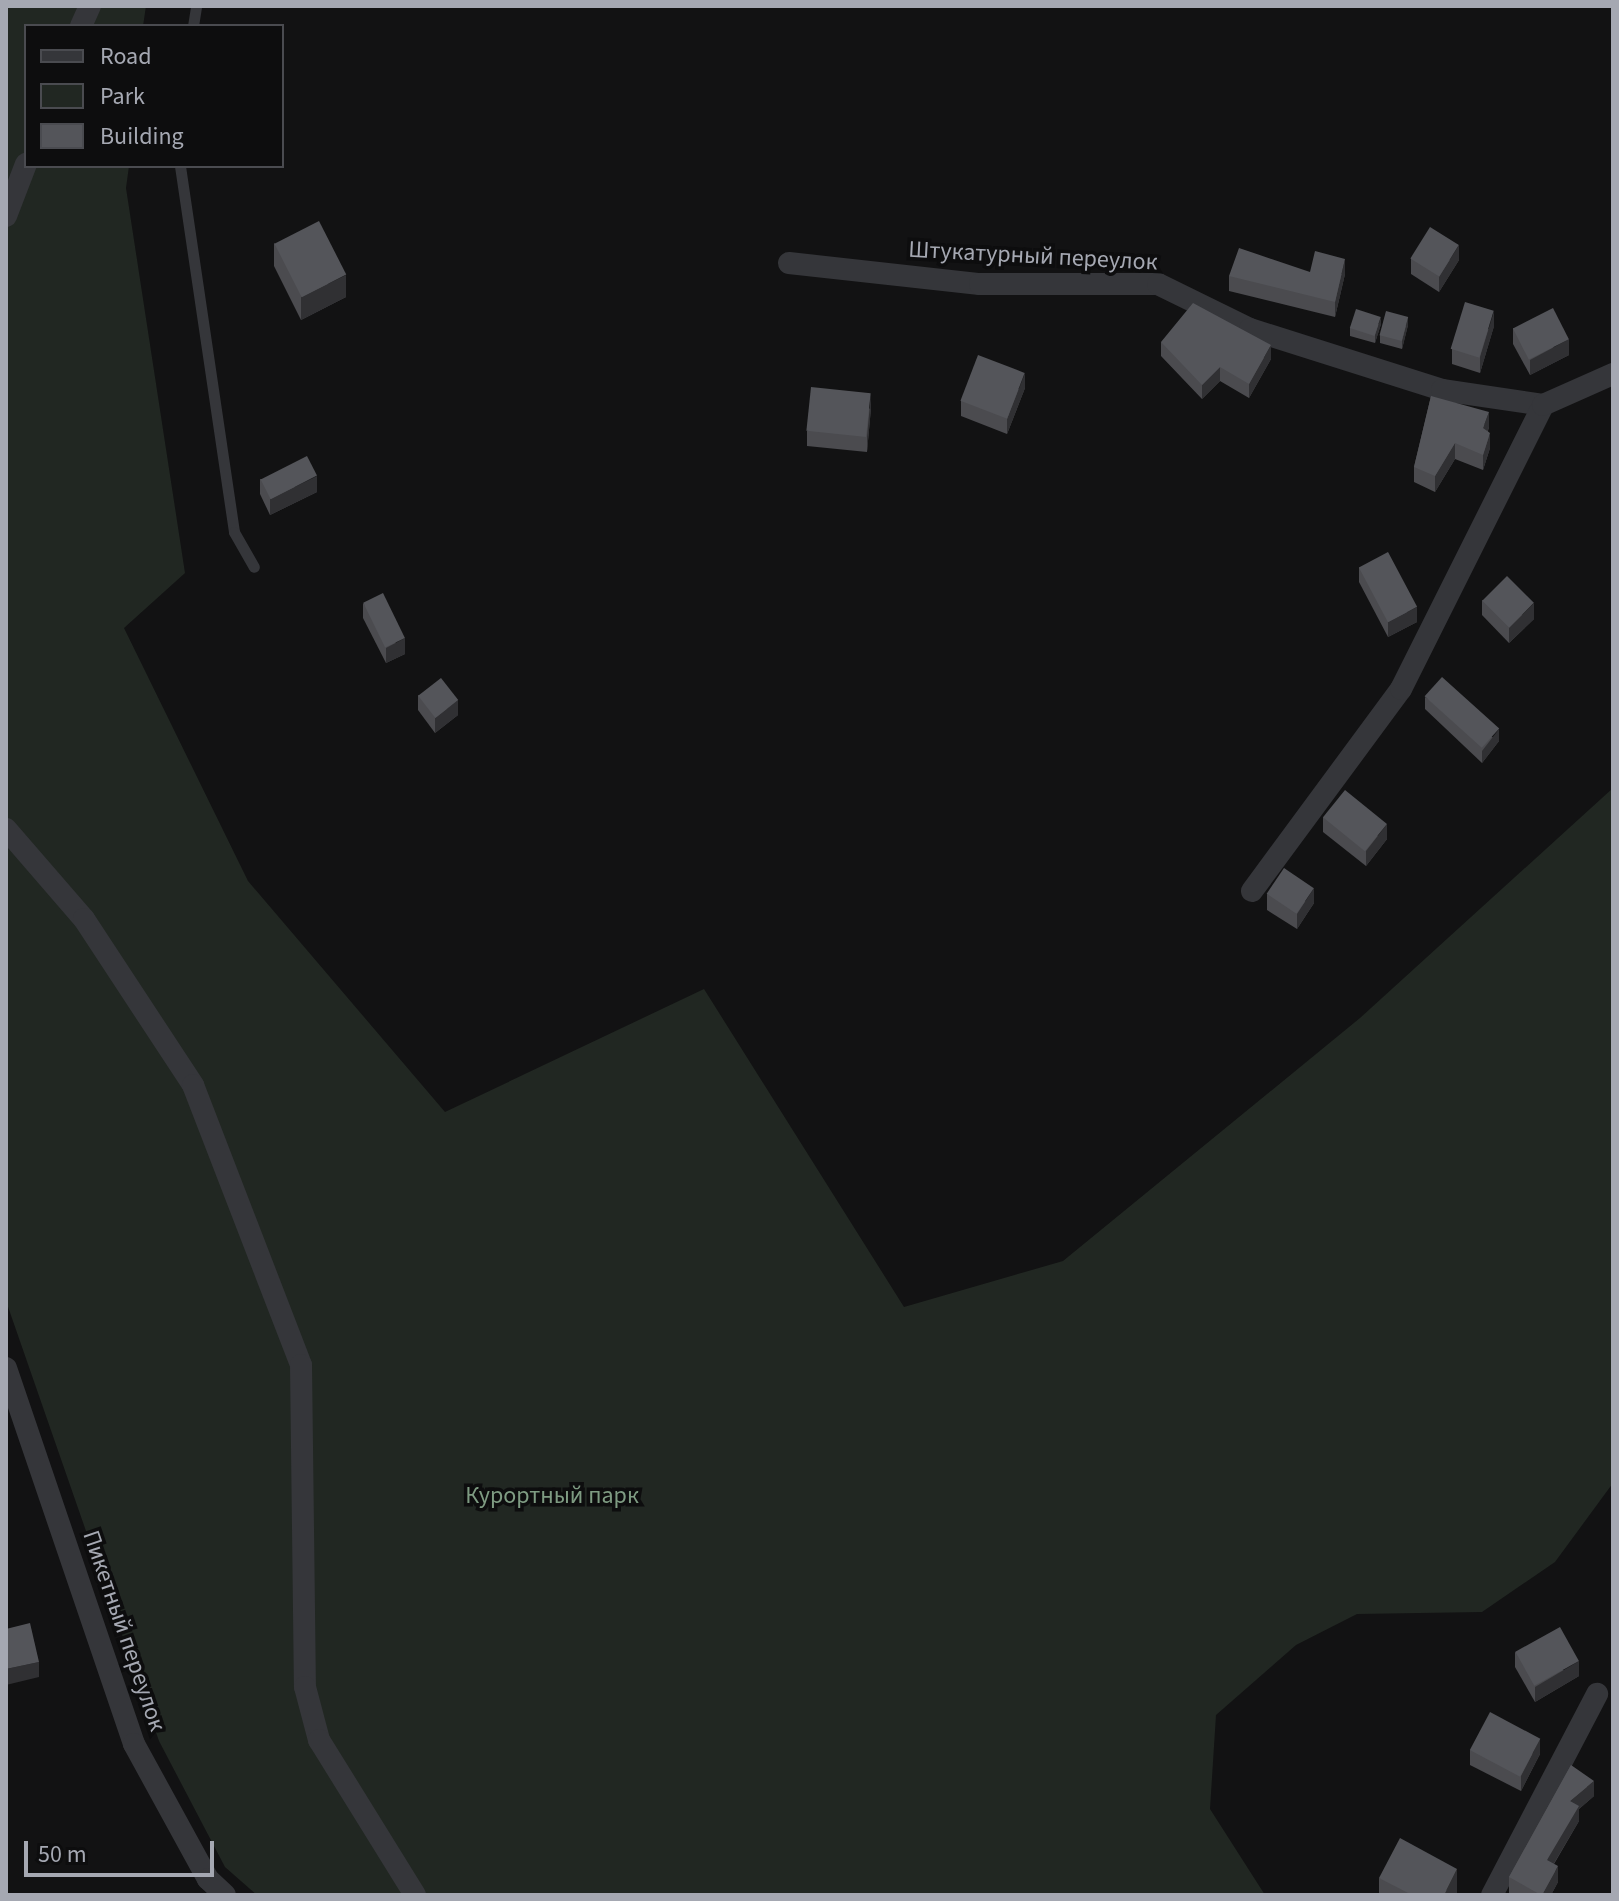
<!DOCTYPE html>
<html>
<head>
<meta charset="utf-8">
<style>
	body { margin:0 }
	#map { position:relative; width:1619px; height:1901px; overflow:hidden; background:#121213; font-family:"Source Sans 3",sans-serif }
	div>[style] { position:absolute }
	.green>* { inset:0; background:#212722 }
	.lane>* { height:11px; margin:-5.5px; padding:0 5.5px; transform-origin:5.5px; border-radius:5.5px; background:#35363a }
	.street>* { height:22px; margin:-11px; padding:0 11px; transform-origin:11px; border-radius:11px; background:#35363a }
	.wall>* { inset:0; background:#4b4b4f }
	.shaded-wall>* { inset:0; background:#303033 }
	.building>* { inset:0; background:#54555a; transform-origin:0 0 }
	span { translate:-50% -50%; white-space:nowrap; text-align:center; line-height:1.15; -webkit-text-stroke:7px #0d0d0e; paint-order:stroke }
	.street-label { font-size:24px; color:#a5a8b2 }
	.park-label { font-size:24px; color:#7e9b82 }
	.frame { position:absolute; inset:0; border:8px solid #a5a8b2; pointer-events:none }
	.legend { position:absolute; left:24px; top:24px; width:260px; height:144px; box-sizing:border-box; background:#0d0d0e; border:2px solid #4a4b50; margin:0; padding:10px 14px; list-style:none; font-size:24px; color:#a5a8b2 }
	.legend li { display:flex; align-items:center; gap:16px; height:40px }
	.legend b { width:40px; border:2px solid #4a4b50 }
	.scale { position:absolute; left:24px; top:1841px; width:190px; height:36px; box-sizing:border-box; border:4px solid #a5a8b2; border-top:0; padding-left:10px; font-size:24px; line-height:28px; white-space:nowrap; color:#a5a8b2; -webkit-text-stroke:6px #0d0d0e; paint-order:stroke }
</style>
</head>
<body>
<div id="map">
	<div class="green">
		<i style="clip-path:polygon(6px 6px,146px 6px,143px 26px,26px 26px,26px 166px,129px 166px,126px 188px,185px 573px,124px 628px,248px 881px,445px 1112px,704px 989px,904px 1307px,1063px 1261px,1360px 1018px,1613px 788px,1613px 1483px,1555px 1562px,1482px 1612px,1357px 1614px,1296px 1645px,1216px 1715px,1210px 1809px,1265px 1895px,257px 1895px,225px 1867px,159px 1741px,6px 1301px)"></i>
	</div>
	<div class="lane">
		<i style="left:193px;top:26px;width:20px;rotate:-81deg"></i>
		<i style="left:180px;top:166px;width:370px;rotate:81.6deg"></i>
		<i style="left:234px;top:532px;width:40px;rotate:60.3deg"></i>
	</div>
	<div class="street">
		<i style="left:81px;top:26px;width:22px;rotate:-66deg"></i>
		<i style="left:6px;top:216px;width:56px;rotate:-69deg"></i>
		<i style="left:789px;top:263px;width:192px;rotate:6.3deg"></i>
		<i style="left:980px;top:284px;width:178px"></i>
		<i style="left:1158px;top:284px;width:102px;rotate:26.1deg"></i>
		<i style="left:1250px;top:329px;width:201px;rotate:17.6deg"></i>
		<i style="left:1442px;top:390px;width:102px;rotate:8.4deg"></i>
		<i style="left:6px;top:829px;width:119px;rotate:49.1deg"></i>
		<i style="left:84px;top:919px;width:199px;rotate:56.7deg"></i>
		<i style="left:193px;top:1085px;width:300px;rotate:68.9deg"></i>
		<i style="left:301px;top:1365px;width:322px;rotate:89.3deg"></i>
		<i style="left:305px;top:1687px;width:55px;rotate:75.2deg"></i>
		<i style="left:319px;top:1740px;width:182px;rotate:58.2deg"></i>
		<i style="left:1252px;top:891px;width:251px;rotate:-53.6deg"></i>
		<i style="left:1401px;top:689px;width:318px;rotate:-63.4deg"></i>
		<i style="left:1543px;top:405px;width:77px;rotate:-23.9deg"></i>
		<i style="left:6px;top:1368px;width:397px;rotate:71.2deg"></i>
		<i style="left:134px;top:1744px;width:154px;rotate:61.3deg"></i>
		<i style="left:208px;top:1879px;width:23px;rotate:43deg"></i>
		<i style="left:1492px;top:1895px;width:227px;rotate:-62.4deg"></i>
	</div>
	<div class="wall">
		<i style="clip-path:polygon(274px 243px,346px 297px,301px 320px,274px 266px)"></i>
		<i style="clip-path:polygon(1411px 259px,1459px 260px,1439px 292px,1411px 274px)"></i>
		<i style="clip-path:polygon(1345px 274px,1335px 317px,1229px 291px,1229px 276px)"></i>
		<i style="clip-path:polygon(1381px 324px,1375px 343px,1350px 336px,1350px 328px)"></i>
		<i style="clip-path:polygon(1408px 325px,1402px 349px,1380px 343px,1380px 335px)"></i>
		<i style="clip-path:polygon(1494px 326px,1480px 373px,1452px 364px,1452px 349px)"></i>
		<i style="clip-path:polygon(1513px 328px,1569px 355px,1530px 375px,1513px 344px)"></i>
		<i style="clip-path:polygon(1161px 342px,1271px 359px,1249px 398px,1220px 381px,1202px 399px,1161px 356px)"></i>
		<i style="clip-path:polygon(1025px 388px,1007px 434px,961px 416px,961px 401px)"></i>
		<i style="clip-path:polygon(1431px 396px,1489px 427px,1488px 431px,1490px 448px,1483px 470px,1455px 459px,1435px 492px,1414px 482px,1414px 467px)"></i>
		<i style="clip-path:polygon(871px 408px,867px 452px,807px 446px,807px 431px)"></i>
		<i style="clip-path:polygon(260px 479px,317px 492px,270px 515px,260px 494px)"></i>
		<i style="clip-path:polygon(1359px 567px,1417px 622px,1388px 637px,1359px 582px)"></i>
		<i style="clip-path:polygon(1482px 600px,1534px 619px,1509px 643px,1482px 615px)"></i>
		<i style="clip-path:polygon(363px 603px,405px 654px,386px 663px,363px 618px)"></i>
		<i style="clip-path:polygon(418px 695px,458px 715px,435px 733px,418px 710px)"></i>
		<i style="clip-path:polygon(1425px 697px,1499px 741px,1482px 763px,1425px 709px)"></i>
		<i style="clip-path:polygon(1323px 817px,1387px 839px,1366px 866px,1323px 832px)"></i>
		<i style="clip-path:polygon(1267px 894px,1314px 903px,1297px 929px,1267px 910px)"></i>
		<i style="clip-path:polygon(1515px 1652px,1579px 1676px,1535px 1702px,1515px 1667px)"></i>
		<i style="clip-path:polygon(1470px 1750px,1540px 1754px,1521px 1791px,1470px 1765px)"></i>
		<i style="clip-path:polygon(1571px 1765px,1594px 1796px,1579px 1809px,1579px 1821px,1554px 1864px,1558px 1882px,1551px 1895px,1514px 1895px,1509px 1893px,1509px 1877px)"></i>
		<i style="clip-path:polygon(1379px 1878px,1457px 1892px,1455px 1895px,1379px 1895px)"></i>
	</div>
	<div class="shaded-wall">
		<i style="clip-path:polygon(1459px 245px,1459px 260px,1439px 292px,1439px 277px)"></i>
		<i style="clip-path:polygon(1345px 259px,1345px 274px,1335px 317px,1335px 302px)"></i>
		<i style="clip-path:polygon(346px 275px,346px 297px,301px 320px,301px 297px)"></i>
		<i style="clip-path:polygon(1494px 311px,1494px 326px,1480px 373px,1480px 357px)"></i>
		<i style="clip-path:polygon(1381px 317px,1381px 324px,1375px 343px,1375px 335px)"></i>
		<i style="clip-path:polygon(1408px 317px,1408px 325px,1402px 349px,1402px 341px)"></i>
		<i style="clip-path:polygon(1569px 339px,1569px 355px,1530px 375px,1530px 360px)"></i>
		<i style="clip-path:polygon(1271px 345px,1271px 359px,1249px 398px,1249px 384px)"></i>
		<i style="clip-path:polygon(1220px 367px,1220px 381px,1202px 399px,1202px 385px)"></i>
		<i style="clip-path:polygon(1025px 373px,1025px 388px,1007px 434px,1007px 419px)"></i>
		<i style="clip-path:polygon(871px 393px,871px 408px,867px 452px,867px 437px)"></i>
		<i style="clip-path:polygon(1489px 412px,1489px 427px,1483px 443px,1483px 428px)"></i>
		<i style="clip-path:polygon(1490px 433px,1490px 448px,1483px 470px,1483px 455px)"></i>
		<i style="clip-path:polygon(1455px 443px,1455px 459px,1435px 492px,1435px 476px)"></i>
		<i style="clip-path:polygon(317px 476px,317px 492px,270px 515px,270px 499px)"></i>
		<i style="clip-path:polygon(1534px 603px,1534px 619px,1509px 643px,1509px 628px)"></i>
		<i style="clip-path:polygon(1417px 607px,1417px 622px,1388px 637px,1388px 622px)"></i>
		<i style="clip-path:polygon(405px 638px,405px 654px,386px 663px,386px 648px)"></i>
		<i style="clip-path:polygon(458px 700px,458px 715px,435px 733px,435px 718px)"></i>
		<i style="clip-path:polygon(1499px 729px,1499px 741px,1482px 763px,1482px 751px)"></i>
		<i style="clip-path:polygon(1387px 824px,1387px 839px,1366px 866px,1366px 851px)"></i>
		<i style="clip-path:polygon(1314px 888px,1314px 903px,1297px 929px,1297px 914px)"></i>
		<i style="clip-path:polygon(1579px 1661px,1579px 1676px,1535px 1702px,1535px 1687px)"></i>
		<i style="clip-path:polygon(39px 1662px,39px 1677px,6px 1685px,6px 1669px)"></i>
		<i style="clip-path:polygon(1540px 1739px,1540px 1754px,1521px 1791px,1521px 1776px)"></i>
		<i style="clip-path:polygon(1594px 1781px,1594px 1796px,1579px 1809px,1579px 1821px,1547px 1875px,1547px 1860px,1570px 1801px)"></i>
		<i style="clip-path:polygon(1558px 1866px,1558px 1882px,1551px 1895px,1542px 1895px)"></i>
		<i style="clip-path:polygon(1457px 1869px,1457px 1892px,1455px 1895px,1444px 1895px)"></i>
	</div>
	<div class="building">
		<i style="left:319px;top:221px;width:60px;height:50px;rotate:63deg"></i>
		<i style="left:1430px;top:227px;width:34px;height:37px;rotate:32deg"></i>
		<i style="clip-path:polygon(1239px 248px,1310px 272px,1315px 251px,1345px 259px,1335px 302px,1229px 276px)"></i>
		<i style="left:1465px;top:302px;width:30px;height:49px;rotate:17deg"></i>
		<i style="clip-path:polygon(1193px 303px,1271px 345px,1249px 384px,1220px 367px,1202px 385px,1161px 342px)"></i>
		<i style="left:1553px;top:308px;width:35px;height:45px;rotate:63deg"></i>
		<i style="left:1356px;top:309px;width:26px;height:20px;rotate:18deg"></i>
		<i style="left:1386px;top:311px;width:23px;height:25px;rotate:15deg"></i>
		<i style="left:978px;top:355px;width:50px;height:49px;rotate:21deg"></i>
		<i style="left:811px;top:387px;width:60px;height:44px;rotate:6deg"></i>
		<i style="clip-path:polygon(1431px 396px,1489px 412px,1483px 428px,1490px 433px,1483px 455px,1455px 443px,1435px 476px,1414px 467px)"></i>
		<i style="left:307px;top:456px;width:22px;height:52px;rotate:63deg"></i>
		<i style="left:1388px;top:552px;width:62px;height:33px;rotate:62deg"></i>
		<i style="left:1507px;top:576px;width:38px;height:35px;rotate:45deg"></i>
		<i style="left:383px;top:593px;width:50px;height:22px;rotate:64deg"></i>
		<i style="left:1442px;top:677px;width:77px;height:26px;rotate:42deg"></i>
		<i style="left:441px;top:678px;width:28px;height:29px;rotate:52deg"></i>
		<i style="left:1345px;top:790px;width:54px;height:35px;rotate:39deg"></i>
		<i style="left:1284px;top:868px;width:36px;height:31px;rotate:34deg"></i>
		<i style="clip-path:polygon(30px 1623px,39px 1662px,6px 1669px,6px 1629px)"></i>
		<i style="left:1560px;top:1627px;width:39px;height:51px;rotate:61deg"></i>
		<i style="left:1490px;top:1712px;width:57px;height:43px;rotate:28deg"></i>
		<i style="clip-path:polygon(1571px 1765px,1594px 1781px,1570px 1801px,1579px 1806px,1547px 1860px,1558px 1866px,1542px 1895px,1541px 1895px,1509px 1877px)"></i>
		<i style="clip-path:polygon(1400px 1838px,1457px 1869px,1444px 1895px,1412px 1895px,1379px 1878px)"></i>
	</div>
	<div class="street-label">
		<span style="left:1033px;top:256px;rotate:3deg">Штукатурный переулок</span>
		<span style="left:124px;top:1631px;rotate:71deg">Пикетный переулок</span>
	</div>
	<div class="park-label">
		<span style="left:552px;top:1496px">Курортный парк</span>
	</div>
	<div class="frame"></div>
	<ul class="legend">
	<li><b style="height:10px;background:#35363a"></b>Road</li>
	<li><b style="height:22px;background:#212722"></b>Park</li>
	<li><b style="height:22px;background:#54555a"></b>Building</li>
	</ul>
	<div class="scale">50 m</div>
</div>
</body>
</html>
